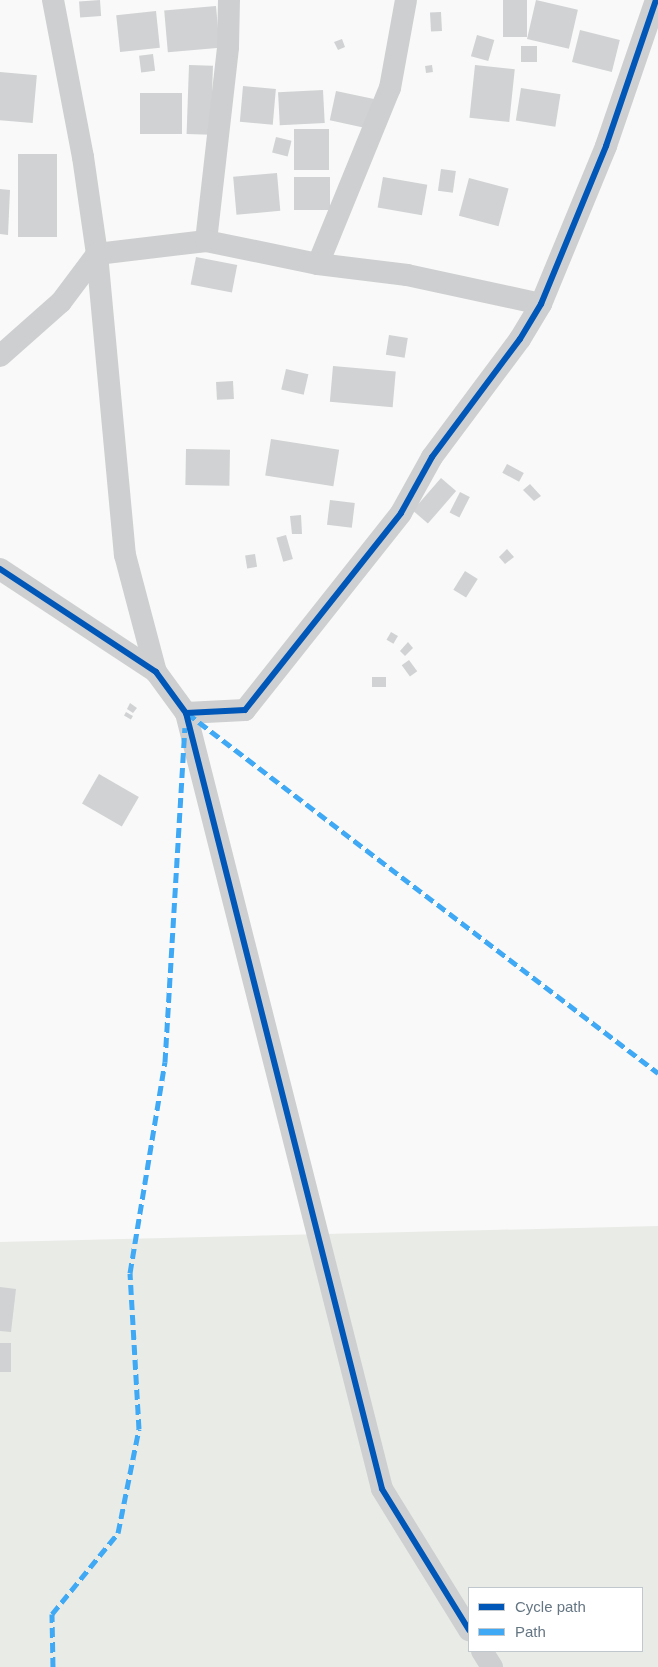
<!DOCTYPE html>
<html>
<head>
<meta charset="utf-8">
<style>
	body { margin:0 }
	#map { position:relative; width:658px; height:1667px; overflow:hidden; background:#f9f9f9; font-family:Arial,sans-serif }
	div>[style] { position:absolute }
	.green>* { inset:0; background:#e8ebe6 }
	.building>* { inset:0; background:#d0d2d3; transform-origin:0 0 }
	.minor>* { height:22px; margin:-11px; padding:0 11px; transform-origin:11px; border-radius:11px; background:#cecfd0 }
	.quiet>* { height:5px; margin-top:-2.5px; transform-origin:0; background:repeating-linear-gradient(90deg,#3fa9f5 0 10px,transparent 0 15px) }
	.cycleway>* { height:6px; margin:-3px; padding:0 3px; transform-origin:3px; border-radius:3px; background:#0057b8 }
	span { translate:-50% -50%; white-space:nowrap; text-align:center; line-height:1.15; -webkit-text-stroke:5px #fff; paint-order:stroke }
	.legend { position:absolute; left:468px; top:1587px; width:175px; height:65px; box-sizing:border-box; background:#fff; border:1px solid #c1c8cd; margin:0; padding:6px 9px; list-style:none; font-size:15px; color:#657683 }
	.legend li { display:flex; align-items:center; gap:10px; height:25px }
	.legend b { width:25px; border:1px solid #c1c8cd }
</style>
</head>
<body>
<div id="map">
	<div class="green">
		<i style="clip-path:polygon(evenodd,658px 1226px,658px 1667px,0 1667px,0 1242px,658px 1226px,469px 1588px,642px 1588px,642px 1651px,469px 1651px,469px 1588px)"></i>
	</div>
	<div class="building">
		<i style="left:100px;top:0;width:16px;height:21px;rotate:86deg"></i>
		<i style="left:503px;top:0;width:24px;height:37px"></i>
		<i style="left:536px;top:0;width:43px;height:40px;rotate:13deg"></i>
		<i style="left:216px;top:6px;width:42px;height:52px;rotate:85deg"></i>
		<i style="left:156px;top:11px;width:37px;height:40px;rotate:84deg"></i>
		<i style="left:441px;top:12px;width:19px;height:11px;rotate:87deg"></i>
		<i style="left:580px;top:30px;width:41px;height:33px;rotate:14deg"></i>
		<i style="left:477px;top:35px;width:18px;height:22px;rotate:16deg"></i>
		<i style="clip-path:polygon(342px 39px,345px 47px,338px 50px,334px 42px)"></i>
		<i style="left:521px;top:46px;width:16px;height:16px"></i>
		<i style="left:153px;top:54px;width:17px;height:14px;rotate:83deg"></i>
		<i style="left:189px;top:65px;width:24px;height:69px;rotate:2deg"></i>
		<i style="left:432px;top:65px;width:7px;height:7px;rotate:82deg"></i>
		<i style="left:475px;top:65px;width:40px;height:53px;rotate:6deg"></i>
		<i style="left:0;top:72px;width:37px;height:48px;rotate:5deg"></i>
		<i style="left:243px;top:86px;width:33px;height:36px;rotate:5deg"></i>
		<i style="left:521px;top:88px;width:40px;height:33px;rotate:9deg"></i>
		<i style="left:323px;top:90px;width:33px;height:45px;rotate:87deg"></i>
		<i style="left:336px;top:91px;width:40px;height:30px;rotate:12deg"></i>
		<i style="left:140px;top:93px;width:42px;height:41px"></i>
		<i style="left:294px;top:129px;width:35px;height:41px"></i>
		<i style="left:276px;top:137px;width:16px;height:16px;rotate:14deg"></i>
		<i style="left:18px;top:154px;width:39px;height:83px"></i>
		<i style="left:441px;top:169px;width:15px;height:22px;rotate:8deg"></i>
		<i style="left:277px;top:173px;width:38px;height:44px;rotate:85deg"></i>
		<i style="left:294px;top:177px;width:36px;height:33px"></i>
		<i style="left:383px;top:177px;width:45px;height:31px;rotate:10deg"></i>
		<i style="left:469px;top:178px;width:41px;height:39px;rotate:15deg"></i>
		<i style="clip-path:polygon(0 189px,10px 190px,8px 235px,0 234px)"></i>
		<i style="left:196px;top:257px;width:42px;height:28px;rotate:11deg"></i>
		<i style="left:389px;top:335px;width:19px;height:20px;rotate:9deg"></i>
		<i style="left:333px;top:366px;width:63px;height:36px;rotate:5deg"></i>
		<i style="left:286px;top:369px;width:23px;height:21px;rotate:13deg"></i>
		<i style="left:233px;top:381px;width:18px;height:17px;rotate:87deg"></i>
		<i style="left:271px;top:439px;width:69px;height:37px;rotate:9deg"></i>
		<i style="left:186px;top:449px;width:44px;height:36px;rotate:1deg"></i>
		<i style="left:507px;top:464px;width:19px;height:10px;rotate:28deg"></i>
		<i style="left:441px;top:478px;width:20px;height:43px;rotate:41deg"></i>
		<i style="clip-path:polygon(530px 484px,541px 496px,534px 501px,523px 490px)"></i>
		<i style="left:460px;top:492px;width:11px;height:23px;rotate:27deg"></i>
		<i style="left:330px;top:500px;width:25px;height:25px;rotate:7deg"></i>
		<i style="clip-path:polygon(301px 515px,302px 534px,292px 534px,290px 516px)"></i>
		<i style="left:286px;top:535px;width:25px;height:10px;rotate:74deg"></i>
		<i style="clip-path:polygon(507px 549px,514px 557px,505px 564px,499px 557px)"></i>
		<i style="left:255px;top:554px;width:13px;height:10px;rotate:81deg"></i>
		<i style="left:465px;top:571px;width:15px;height:22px;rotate:32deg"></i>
		<i style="left:391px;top:632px;width:8px;height:9px;rotate:30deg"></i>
		<i style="clip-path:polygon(408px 642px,413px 648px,405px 656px,400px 651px)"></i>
		<i style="left:409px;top:660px;width:14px;height:9px;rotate:54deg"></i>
		<i style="left:372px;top:677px;width:14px;height:10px"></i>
		<i style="clip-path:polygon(130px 703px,137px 708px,133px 713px,127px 709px)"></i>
		<i style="left:126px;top:712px;width:8px;height:4px;rotate:30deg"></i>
		<i style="left:99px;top:774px;width:46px;height:34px;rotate:30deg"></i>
		<i style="clip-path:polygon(0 1287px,16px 1289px,11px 1332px,0 1331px)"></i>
		<i style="left:0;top:1343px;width:11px;height:29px"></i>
	</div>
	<div class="minor">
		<i style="left:53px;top:0;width:160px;rotate:79.2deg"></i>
		<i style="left:83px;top:157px;width:98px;rotate:81.8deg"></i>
		<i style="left:97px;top:254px;width:302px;rotate:84.7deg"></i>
		<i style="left:125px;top:555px;width:121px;rotate:75.2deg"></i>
		<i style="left:206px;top:241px;width:195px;rotate:-83.5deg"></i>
		<i style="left:228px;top:47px;width:47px;rotate:-88.8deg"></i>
		<i style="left:318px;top:264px;width:190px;rotate:-67.8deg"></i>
		<i style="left:390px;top:88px;width:89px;rotate:-79.7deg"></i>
		<i style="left:0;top:356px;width:81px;rotate:-41.5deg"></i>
		<i style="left:61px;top:302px;width:60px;rotate:-53.1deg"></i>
		<i style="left:97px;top:254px;width:110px;rotate:-6.8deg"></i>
		<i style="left:206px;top:241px;width:114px;rotate:11.6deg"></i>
		<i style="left:318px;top:264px;width:90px;rotate:7deg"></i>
		<i style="left:407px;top:275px;width:137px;rotate:12.2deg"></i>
		<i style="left:0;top:569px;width:187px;rotate:33.4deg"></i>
		<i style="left:156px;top:672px;width:51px;rotate:53.8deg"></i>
		<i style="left:186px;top:713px;width:800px;rotate:75.82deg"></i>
		<i style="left:382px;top:1489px;width:166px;rotate:58.3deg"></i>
		<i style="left:186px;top:713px;width:59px;rotate:-2.9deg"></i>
		<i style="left:245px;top:710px;width:251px;rotate:-51.6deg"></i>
		<i style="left:401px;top:513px;width:64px;rotate:-61deg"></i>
		<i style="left:432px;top:457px;width:147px;rotate:-53.3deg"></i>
		<i style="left:520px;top:339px;width:41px;rotate:-59deg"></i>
		<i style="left:541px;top:304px;width:171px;rotate:-67.6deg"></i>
		<i style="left:606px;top:146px;width:154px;rotate:-71.1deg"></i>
		<i style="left:482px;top:1651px;width:19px;rotate:58deg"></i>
	</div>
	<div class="quiet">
		<i style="left:187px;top:713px;width:593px;rotate:37.39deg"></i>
		<i style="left:53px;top:1667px;width:53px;rotate:-91.1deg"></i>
		<i style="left:52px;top:1614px;width:104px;rotate:-50.8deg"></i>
		<i style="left:118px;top:1533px;width:106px;rotate:-78.6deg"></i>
		<i style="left:139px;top:1429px;width:156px;rotate:-93.3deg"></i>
		<i style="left:130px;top:1273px;width:214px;rotate:-80.6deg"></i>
		<i style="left:165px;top:1062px;width:335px;rotate:-86.6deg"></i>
	</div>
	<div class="cycleway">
		<i style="left:0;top:569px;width:187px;rotate:33.4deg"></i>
		<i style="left:156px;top:672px;width:51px;rotate:53.8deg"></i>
		<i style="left:186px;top:713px;width:800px;rotate:75.82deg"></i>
		<i style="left:382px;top:1489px;width:166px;rotate:58.3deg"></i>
		<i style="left:186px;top:713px;width:59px;rotate:-2.9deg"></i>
		<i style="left:245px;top:710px;width:251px;rotate:-51.6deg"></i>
		<i style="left:401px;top:513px;width:64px;rotate:-61deg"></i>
		<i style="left:432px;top:457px;width:147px;rotate:-53.3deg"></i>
		<i style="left:520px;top:339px;width:41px;rotate:-59deg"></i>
		<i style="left:541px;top:304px;width:171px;rotate:-67.6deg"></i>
		<i style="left:606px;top:146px;width:154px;rotate:-71.1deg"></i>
	</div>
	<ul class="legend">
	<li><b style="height:6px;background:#0057b8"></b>Cycle path</li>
	<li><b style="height:6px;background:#3fa9f5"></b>Path</li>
	</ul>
</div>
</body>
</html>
